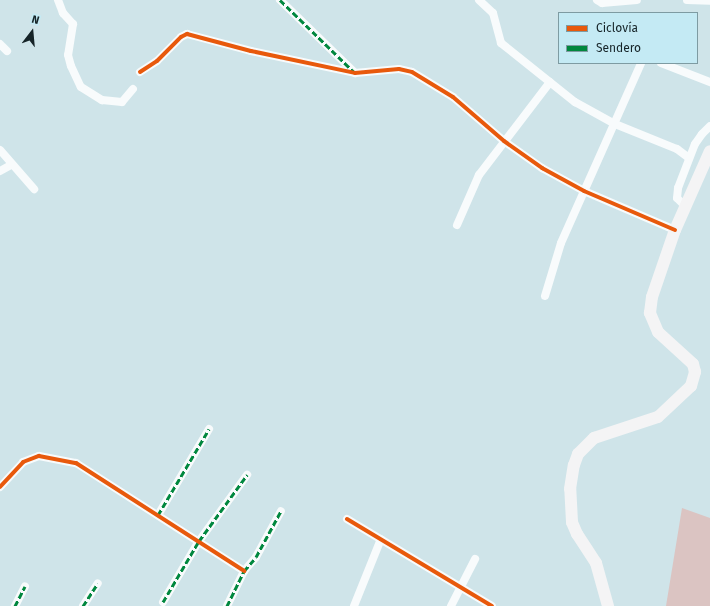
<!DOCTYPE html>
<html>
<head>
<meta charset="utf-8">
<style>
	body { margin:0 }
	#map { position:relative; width:710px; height:606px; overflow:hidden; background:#cfe4e9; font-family:"Fira Sans",sans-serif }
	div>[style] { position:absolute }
	.green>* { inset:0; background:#dbc4c2 }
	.minor>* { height:8px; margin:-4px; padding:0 4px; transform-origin:4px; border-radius:4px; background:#f8fbfc }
	.secondary>* { height:12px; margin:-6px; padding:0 6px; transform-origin:6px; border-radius:6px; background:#f4f4f5 }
	.quiet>* { height:3px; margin-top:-1.5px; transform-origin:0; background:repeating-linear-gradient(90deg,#00873e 0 6px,transparent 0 9px) }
	.cycleway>* { height:4px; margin:-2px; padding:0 2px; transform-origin:2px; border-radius:2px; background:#e8590c }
	span { translate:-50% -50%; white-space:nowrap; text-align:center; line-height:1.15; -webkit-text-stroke:4px #c4eaf4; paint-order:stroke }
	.legend { position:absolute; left:558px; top:12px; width:140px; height:52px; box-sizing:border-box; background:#c4eaf4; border:1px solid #7e9ba2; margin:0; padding:5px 7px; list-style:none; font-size:12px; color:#162428 }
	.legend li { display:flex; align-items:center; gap:8px; height:20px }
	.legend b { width:20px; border:1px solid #7e9ba2 }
	.north { position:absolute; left:12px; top:12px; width:40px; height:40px; -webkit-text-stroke:3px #c4eaf4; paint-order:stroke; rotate:16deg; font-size:11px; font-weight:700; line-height:16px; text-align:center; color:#162428 }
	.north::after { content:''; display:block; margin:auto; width:14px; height:18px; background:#162428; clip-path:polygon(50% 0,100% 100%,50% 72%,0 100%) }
</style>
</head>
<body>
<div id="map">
	<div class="green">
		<i style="clip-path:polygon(682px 508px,710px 518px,710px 606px,666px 606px)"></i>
	</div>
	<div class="minor">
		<i style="left:58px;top:0;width:14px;rotate:69deg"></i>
		<i style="left:63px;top:13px;width:15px;rotate:48deg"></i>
		<i style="left:73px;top:24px;width:31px;rotate:99deg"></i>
		<i style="left:68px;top:55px;width:11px;rotate:75deg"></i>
		<i style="left:71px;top:66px;width:23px;rotate:65deg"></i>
		<i style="left:81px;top:87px;width:25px;rotate:32deg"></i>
		<i style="left:102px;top:100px;width:20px;rotate:6deg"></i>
		<i style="left:122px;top:102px;width:17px;rotate:-50deg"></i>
		<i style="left:280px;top:0;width:105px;rotate:44.2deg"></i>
		<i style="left:479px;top:0;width:19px;rotate:43deg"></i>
		<i style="left:493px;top:13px;width:31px;rotate:75deg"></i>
		<i style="left:501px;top:43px;width:95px;rotate:38.6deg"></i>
		<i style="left:575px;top:102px;width:46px;rotate:28.8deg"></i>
		<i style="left:615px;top:124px;width:67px;rotate:22deg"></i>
		<i style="left:677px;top:149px;width:15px;rotate:37deg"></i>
		<i style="left:597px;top:0;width:6px;rotate:31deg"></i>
		<i style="left:602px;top:3px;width:35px;rotate:-5deg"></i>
		<i style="left:687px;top:0;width:23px;rotate:2deg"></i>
		<i style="left:0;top:44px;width:10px;rotate:45deg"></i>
		<i style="left:661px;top:63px;width:53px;rotate:21.2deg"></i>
		<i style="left:140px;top:72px;width:20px;rotate:-33deg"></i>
		<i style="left:157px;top:61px;width:34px;rotate:-45deg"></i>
		<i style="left:181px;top:37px;width:7px;rotate:-27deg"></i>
		<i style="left:187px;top:34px;width:66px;rotate:14.9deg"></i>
		<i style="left:251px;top:51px;width:106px;rotate:11.9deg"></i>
		<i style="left:355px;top:73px;width:44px;rotate:-5.2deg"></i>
		<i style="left:399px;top:69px;width:13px;rotate:13deg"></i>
		<i style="left:412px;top:72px;width:48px;rotate:31.4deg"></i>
		<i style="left:453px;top:97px;width:67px;rotate:40.8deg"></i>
		<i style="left:504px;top:141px;width:47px;rotate:35.4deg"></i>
		<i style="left:542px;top:168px;width:48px;rotate:28.7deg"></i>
		<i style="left:584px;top:191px;width:99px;rotate:23.2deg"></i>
		<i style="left:0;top:150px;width:52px;rotate:48.9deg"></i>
		<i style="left:0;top:171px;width:13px;rotate:-29deg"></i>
		<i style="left:685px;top:206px;width:11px;rotate:-135deg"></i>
		<i style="left:677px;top:198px;width:10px;rotate:-84deg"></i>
		<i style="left:678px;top:188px;width:47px;rotate:-68.9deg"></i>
		<i style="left:695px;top:144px;width:12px;rotate:-55deg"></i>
		<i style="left:702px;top:134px;width:11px;rotate:-45deg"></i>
		<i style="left:457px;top:225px;width:55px;rotate:-66.3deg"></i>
		<i style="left:479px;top:175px;width:117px;rotate:-52.6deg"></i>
		<i style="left:545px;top:296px;width:55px;rotate:-73.2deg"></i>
		<i style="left:561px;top:243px;width:197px;rotate:-66deg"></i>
		<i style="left:0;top:487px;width:34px;rotate:-47deg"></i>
		<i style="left:23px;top:462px;width:17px;rotate:-21deg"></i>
		<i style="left:39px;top:456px;width:38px;rotate:11deg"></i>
		<i style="left:76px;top:463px;width:200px;rotate:32.7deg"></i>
		<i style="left:158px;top:515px;width:100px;rotate:-59.3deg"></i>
		<i style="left:347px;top:519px;width:169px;rotate:31deg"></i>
		<i style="left:163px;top:602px;width:71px;rotate:-59.5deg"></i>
		<i style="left:199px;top:541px;width:82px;rotate:-54deg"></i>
		<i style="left:15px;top:606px;width:22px;rotate:-63deg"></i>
		<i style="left:83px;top:606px;width:27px;rotate:-57deg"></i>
		<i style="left:227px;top:606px;width:39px;rotate:-64deg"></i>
		<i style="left:244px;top:571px;width:18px;rotate:-49deg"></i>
		<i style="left:256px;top:557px;width:52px;rotate:-61.5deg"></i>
		<i style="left:354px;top:606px;width:72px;rotate:-68.1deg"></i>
		<i style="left:451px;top:606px;width:53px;rotate:-62.9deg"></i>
	</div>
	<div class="secondary">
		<i style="left:608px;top:606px;width:45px;rotate:-105.6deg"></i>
		<i style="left:596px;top:563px;width:35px;rotate:-123deg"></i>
		<i style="left:577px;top:534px;width:13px;rotate:-113deg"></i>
		<i style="left:572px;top:522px;width:33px;rotate:-93deg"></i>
		<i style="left:570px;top:489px;width:24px;rotate:-81deg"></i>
		<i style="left:574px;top:465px;width:12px;rotate:-70deg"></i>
		<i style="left:578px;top:454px;width:23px;rotate:-45deg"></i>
		<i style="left:594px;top:438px;width:67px;rotate:-18.2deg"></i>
		<i style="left:658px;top:417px;width:45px;rotate:-43.2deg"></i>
		<i style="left:691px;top:386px;width:15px;rotate:-74deg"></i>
		<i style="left:695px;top:372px;width:8px;rotate:-104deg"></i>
		<i style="left:693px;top:364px;width:47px;rotate:-137.6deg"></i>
		<i style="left:658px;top:332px;width:21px;rotate:-113deg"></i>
		<i style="left:650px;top:313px;width:16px;rotate:-83deg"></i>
		<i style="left:652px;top:297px;width:71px;rotate:-71.1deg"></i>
		<i style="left:675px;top:230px;width:86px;rotate:-66.1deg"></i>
	</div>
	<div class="quiet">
		<i style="left:280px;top:0;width:103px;rotate:44.2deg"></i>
		<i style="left:158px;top:515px;width:100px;rotate:-59.3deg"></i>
		<i style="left:163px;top:602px;width:71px;rotate:-59.5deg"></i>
		<i style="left:199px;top:541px;width:82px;rotate:-54deg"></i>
		<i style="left:15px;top:606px;width:22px;rotate:-63deg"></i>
		<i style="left:83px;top:606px;width:27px;rotate:-57deg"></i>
		<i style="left:227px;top:606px;width:39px;rotate:-64deg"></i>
		<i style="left:244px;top:571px;width:18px;rotate:-49deg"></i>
		<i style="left:256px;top:557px;width:52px;rotate:-61.5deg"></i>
	</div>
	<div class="cycleway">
		<i style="left:140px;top:72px;width:20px;rotate:-33deg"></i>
		<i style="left:157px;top:61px;width:34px;rotate:-45deg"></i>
		<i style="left:181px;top:37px;width:7px;rotate:-27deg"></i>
		<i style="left:187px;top:34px;width:66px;rotate:14.9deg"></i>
		<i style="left:251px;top:51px;width:106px;rotate:11.9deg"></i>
		<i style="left:355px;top:73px;width:44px;rotate:-5.2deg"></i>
		<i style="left:399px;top:69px;width:13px;rotate:13deg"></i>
		<i style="left:412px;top:72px;width:48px;rotate:31.4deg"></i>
		<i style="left:453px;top:97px;width:67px;rotate:40.8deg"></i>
		<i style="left:504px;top:141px;width:47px;rotate:35.4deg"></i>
		<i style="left:542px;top:168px;width:48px;rotate:28.7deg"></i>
		<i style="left:584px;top:191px;width:99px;rotate:23.2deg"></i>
		<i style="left:0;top:487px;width:34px;rotate:-47deg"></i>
		<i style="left:23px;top:462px;width:17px;rotate:-21deg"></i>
		<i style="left:39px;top:456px;width:38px;rotate:11deg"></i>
		<i style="left:76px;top:463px;width:200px;rotate:32.7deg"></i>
		<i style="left:347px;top:519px;width:169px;rotate:31deg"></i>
	</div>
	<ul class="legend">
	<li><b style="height:5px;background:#e8590c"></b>Ciclovía</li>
	<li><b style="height:5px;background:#00873e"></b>Sendero</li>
	</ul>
	<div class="north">N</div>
</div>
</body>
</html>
